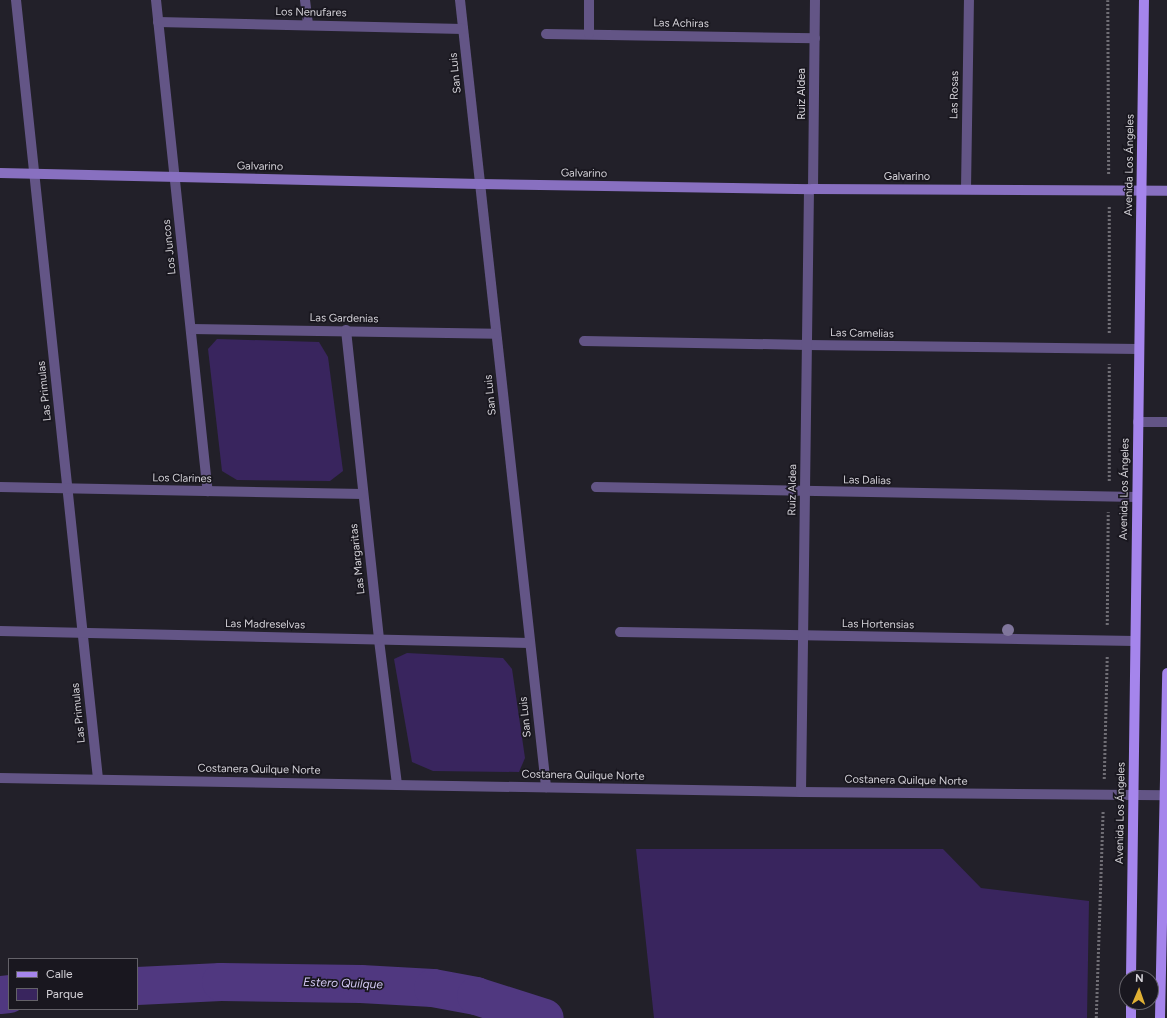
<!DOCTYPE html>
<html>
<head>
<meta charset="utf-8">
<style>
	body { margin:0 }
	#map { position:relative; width:1167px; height:1018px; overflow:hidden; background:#222029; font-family:Figtree,sans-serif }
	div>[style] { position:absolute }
	.green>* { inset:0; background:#39255e }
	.river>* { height:38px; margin:-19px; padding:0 19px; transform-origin:19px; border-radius:19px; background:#503880 }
	.path>* { height:2.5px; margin-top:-1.25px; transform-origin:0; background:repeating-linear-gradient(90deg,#706e75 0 2px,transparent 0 4px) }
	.minor>* { height:10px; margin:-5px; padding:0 5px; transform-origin:5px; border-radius:5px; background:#635586 }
	.tertiary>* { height:10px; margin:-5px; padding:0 5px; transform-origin:5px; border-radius:5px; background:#635586 }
	.secondary>* { height:10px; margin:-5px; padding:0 5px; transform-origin:5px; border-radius:5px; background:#8870c0 }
	.primary>* { height:10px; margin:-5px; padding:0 5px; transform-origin:5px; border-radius:5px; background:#a585ec }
	.trees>* { width:12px; height:12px; margin:-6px; border-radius:50%; background:#80769c }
	span { translate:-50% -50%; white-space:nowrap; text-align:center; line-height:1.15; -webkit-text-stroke:3.5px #19171f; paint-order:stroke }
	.street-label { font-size:11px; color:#d4d2d8 }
	.water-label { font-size:12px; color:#d2c8f2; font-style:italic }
	.legend { position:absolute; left:8px; top:958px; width:130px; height:52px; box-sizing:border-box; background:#19171f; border:1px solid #646269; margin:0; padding:5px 7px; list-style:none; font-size:12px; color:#d4d2d8 }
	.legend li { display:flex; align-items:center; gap:8px; height:20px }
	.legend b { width:20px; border:1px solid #646269 }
	.north { position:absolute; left:1119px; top:970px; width:40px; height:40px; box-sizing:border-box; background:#19171f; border:1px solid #646269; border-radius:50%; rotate:2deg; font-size:11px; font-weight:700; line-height:16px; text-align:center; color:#d4d2d8 }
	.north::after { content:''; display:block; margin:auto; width:14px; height:18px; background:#e0b034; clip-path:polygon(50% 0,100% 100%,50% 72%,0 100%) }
</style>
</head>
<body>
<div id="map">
	<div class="green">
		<i style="clip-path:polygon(217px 339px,319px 342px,328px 357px,343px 471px,330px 481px,237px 480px,222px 471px,208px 349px)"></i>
		<i style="clip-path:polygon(407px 653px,503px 658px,512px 669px,525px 758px,519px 772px,433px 771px,412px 762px,394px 659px)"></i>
		<i style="clip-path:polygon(636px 849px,943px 849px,981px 888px,1089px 901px,1087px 1018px,654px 1018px)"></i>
	</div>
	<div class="river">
		<i style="left:137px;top:986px;width:84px;rotate:-2.7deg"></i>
		<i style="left:221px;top:982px;width:140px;rotate:0.8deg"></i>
		<i style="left:361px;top:984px;width:72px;rotate:3.2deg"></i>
		<i style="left:433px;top:988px;width:44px;rotate:10.5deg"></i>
		<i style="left:476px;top:996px;width:72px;rotate:17.7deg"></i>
		<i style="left:0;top:995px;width:9px;rotate:-6deg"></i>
	</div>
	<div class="path">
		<i style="left:1108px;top:0;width:175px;rotate:89.7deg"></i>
		<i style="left:1109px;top:333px;width:127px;rotate:-90deg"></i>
		<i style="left:1109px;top:481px;width:117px;rotate:-90deg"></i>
		<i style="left:1107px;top:625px;width:113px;rotate:-89.5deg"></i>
		<i style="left:1104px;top:779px;width:123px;rotate:-88.6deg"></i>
		<i style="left:1096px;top:1018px;width:208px;rotate:-88.1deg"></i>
	</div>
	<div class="minor">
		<i style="left:16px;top:0;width:783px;rotate:83.99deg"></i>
		<i style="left:156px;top:0;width:494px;rotate:84deg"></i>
		<i style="left:305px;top:0;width:25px;rotate:83deg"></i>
		<i style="left:460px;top:0;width:792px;rotate:83.76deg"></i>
		<i style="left:158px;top:22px;width:305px;rotate:1.3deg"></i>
		<i style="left:546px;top:34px;width:269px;rotate:0.9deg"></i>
		<i style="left:589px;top:34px;width:34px;rotate:-90deg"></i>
		<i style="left:813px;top:189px;width:189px;rotate:-89.4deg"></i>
		<i style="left:966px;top:189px;width:189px;rotate:-89.1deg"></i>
		<i style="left:191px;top:329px;width:305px;rotate:0.9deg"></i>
		<i style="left:346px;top:330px;width:312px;rotate:83.9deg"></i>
		<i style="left:379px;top:640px;width:146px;rotate:82.9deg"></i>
		<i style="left:584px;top:341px;width:223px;rotate:1deg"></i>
		<i style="left:807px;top:345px;width:332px;rotate:0.7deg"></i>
		<i style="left:1138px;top:422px;width:29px"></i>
		<i style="left:0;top:487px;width:363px;rotate:1.1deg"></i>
		<i style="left:596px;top:487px;width:541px;rotate:1.06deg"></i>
		<i style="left:0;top:631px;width:530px;rotate:1.3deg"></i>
		<i style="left:620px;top:632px;width:515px;rotate:1deg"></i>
		<i style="left:801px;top:792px;width:603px;rotate:-89.24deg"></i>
	</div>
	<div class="tertiary">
		<i style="left:0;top:778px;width:801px;rotate:1deg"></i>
		<i style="left:801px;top:792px;width:366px;rotate:0.5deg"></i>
	</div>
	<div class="secondary">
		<i style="left:0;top:173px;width:480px;rotate:1.3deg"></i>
		<i style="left:480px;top:184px;width:333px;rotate:0.9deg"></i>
		<i style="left:813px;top:189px;width:354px;rotate:0.3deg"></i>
	</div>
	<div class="primary">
		<i style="left:1131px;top:978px;width:978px;rotate:-89.24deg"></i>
		<i style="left:1131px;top:1018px;width:16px;rotate:-90deg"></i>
		<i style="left:1160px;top:1018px;width:345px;rotate:-88.8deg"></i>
	</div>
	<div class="trees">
		<i style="left:1008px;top:630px"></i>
	</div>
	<div class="street-label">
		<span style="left:311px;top:13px;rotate:1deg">Los Nenufares</span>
		<span style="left:681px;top:24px;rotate:1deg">Las Achiras</span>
		<span style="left:456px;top:73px;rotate:-96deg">San Luis</span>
		<span style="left:802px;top:94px;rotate:-90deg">Ruiz Aldea</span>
		<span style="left:955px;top:95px;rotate:-89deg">Las Rosas</span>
		<span style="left:1130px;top:165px;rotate:-89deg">Avenida Los Ángeles</span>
		<span style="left:260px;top:167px;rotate:1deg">Galvarino</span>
		<span style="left:584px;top:174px;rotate:1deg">Galvarino</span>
		<span style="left:907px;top:177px">Galvarino</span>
		<span style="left:170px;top:247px;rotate:-96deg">Los Juncos</span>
		<span style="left:344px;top:319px;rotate:1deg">Las Gardenias</span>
		<span style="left:862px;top:334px;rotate:1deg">Las Camelias</span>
		<span style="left:45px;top:391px;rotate:-96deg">Las Primulas</span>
		<span style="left:491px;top:395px;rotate:-96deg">San Luis</span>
		<span style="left:182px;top:479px;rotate:1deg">Los Clarines</span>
		<span style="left:867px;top:481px;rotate:1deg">Las Dalias</span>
		<span style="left:1125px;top:489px;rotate:-89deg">Avenida Los Ángeles</span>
		<span style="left:793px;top:490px;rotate:-89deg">Ruiz Aldea</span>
		<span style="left:358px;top:559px;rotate:-96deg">Las Margaritas</span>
		<span style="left:265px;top:625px;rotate:1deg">Las Madreselvas</span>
		<span style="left:878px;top:625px;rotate:1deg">Las Hortensias</span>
		<span style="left:79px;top:713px;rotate:-96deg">Las Primulas</span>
		<span style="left:526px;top:717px;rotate:-96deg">San Luis</span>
		<span style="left:259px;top:770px;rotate:1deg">Costanera Quilque Norte</span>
		<span style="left:583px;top:776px;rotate:1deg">Costanera Quilque Norte</span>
		<span style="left:906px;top:781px;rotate:1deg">Costanera Quilque Norte</span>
		<span style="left:1121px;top:813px;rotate:-89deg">Avenida Los Ángeles</span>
	</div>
	<div class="water-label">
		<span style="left:343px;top:984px;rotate:2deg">Estero Quilque</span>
	</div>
	<ul class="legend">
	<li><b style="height:5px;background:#a585ec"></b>Calle</li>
	<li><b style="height:11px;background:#39255e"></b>Parque</li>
	</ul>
	<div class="north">N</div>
</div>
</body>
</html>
